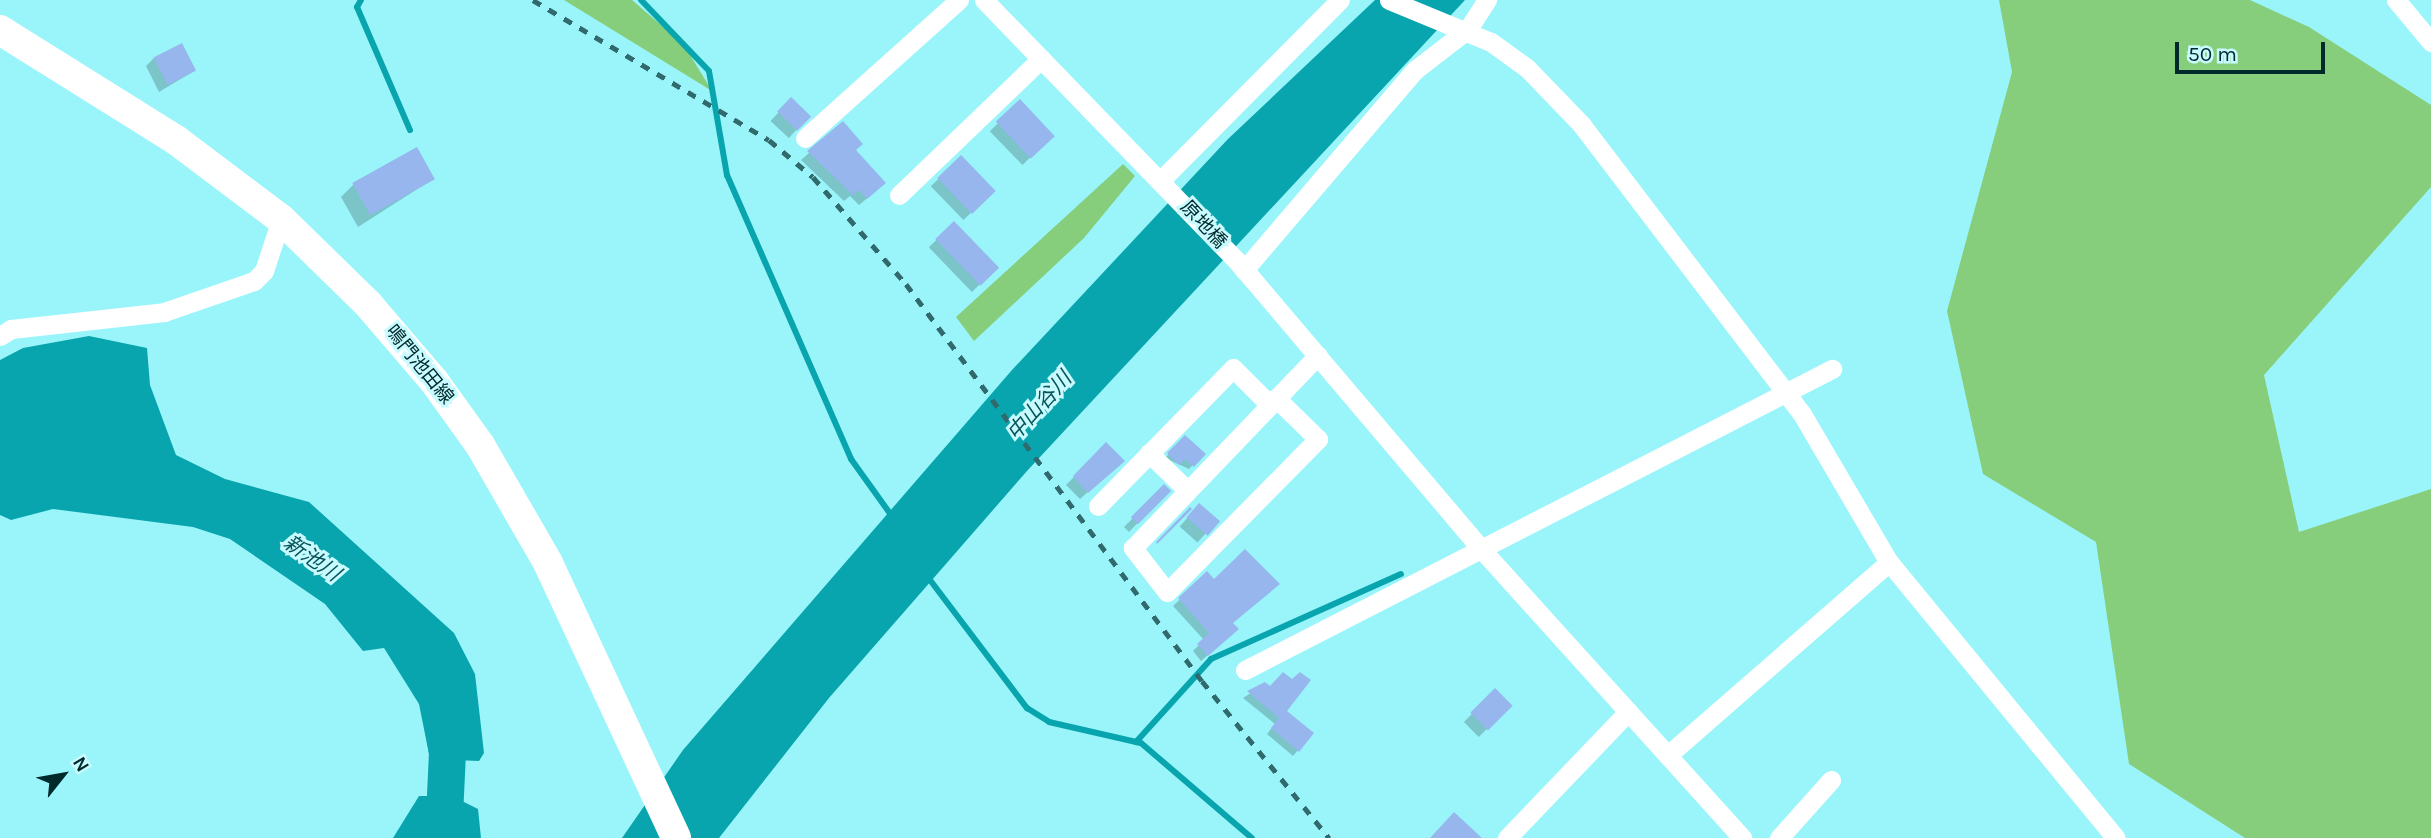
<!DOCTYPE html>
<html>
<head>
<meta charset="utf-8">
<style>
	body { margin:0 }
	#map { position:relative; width:2431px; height:838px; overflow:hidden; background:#9af5fb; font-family:Karla,"Noto Sans JP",sans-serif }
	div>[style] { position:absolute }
	.green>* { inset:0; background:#86ce7b }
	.water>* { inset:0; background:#08a5ae }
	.shadow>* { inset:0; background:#0003; transform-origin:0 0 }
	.stream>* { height:6px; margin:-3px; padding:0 3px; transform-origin:3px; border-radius:3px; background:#08a5ae }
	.river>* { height:37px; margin:-18.5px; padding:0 18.5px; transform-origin:18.5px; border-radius:18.5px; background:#08a5ae }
	.building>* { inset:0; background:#96b6ed; transform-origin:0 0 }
	.minor>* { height:19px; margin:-9.5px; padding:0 9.5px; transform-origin:9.5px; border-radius:9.5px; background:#fff }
	.primary>* { height:30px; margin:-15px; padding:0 15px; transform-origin:15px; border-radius:15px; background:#fff }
	.rail>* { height:5px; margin-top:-2.5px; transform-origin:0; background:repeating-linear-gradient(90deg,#316a6d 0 9px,transparent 0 18px) }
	span { translate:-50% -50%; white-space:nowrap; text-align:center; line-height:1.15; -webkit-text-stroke:6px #c8fbff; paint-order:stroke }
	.street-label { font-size:19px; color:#00292b }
	.water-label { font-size:21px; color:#065459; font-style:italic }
	.north { position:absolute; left:28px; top:740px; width:70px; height:70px; -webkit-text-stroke:5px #c8fbff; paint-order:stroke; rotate:59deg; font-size:19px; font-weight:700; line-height:28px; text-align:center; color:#00292b }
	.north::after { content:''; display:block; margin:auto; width:24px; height:32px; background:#00292b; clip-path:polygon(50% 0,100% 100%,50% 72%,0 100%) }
	.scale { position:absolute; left:2175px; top:42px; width:150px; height:32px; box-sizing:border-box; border:4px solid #00292b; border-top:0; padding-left:9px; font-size:21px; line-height:24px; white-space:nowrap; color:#00292b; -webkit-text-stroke:5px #c8fbff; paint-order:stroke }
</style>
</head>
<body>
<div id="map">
	<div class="green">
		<i style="clip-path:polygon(564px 0,632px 0,684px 45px,712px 91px)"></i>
		<i style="clip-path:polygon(1999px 0,2250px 0,2309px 27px,2431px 105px,2431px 187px,2264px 375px,2299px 532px,2431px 489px,2431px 838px,2245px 838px,2129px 764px,2096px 542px,1983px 474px,1947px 311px,2012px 72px)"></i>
		<i style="clip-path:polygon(1123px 164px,1135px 176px,1084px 238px,974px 341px,956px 317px)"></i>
	</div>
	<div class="water">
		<i style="clip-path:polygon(1375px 0,1465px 0,1027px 471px,829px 698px,719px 838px,622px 838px,683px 750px,1012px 370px,1228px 139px)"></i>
		<i style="clip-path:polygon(89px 336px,147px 348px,150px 385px,176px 455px,225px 479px,309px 502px,454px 633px,475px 674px,484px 753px,479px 761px,430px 759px,419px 704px,384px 648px,363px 651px,325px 604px,230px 539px,193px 527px,53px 509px,11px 520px,0 515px,0 360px,23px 348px)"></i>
		<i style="clip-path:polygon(419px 796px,452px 796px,478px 809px,481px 838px,393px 838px)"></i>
	</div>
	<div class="shadow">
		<i style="clip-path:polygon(154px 58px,194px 71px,159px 92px,146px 66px)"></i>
		<i style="left:791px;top:99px;width:25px;height:30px;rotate:43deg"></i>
		<i style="left:1020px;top:102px;width:47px;height:42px;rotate:46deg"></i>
		<i style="clip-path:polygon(843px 123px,876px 191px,859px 205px,850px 196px,844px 201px,801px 160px)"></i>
		<i style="left:961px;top:157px;width:47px;height:42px;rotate:46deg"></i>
		<i style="clip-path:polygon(433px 179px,358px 227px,341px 197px,353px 185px)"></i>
		<i style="left:954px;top:223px;width:62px;height:35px;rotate:46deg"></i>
		<i style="clip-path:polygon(1185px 437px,1203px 454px,1189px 469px,1165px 458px)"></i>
		<i style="clip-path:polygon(1106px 444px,1115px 468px,1080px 499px,1066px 485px)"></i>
		<i style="clip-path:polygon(1164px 487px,1168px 491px,1129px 532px,1124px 527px)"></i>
		<i style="left:1199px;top:505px;width:24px;height:29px;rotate:42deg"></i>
		<i style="clip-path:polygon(1207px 574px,1231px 635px,1201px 661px,1193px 651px,1204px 640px,1173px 606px)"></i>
		<i style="clip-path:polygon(1265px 684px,1298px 750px,1293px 756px,1267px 734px,1275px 724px,1243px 698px)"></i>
		<i style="left:1495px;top:691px;width:21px;height:44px;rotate:45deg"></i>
	</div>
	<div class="stream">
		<i style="left:361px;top:0;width:8px;rotate:120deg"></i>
		<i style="left:357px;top:7px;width:134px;rotate:66.7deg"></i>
		<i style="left:641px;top:0;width:98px;rotate:46.2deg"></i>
		<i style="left:709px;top:71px;width:106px;rotate:80.2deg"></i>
		<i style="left:727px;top:175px;width:310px;rotate:66.4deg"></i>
		<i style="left:851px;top:459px;width:74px;rotate:54.4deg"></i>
		<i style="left:927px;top:576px;width:166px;rotate:52.9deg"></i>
		<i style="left:1027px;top:708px;width:26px;rotate:32deg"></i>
		<i style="left:1049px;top:722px;width:94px;rotate:12.9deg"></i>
		<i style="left:1141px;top:743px;width:146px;rotate:40.6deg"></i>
		<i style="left:1136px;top:742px;width:112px;rotate:-47.9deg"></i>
		<i style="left:1211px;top:659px;width:208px;rotate:-24.1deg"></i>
	</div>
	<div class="river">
		<i style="left:440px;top:711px;width:42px;rotate:80.3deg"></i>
		<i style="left:447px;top:752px;width:86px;rotate:92.7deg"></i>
	</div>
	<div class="building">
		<i style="left:182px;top:43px;width:31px;height:32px;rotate:63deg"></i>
		<i style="left:791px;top:97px;width:28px;height:20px;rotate:44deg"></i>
		<i style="left:1020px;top:99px;width:51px;height:33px;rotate:47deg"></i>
		<i style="clip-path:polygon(843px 121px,863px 144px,856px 150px,886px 183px,867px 199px,859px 190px,853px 195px,807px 151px)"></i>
		<i style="left:417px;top:147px;width:37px;height:74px;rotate:61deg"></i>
		<i style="left:961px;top:155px;width:50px;height:33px;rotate:46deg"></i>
		<i style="left:954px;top:221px;width:65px;height:26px;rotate:46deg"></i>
		<i style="clip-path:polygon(1185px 435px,1206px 454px,1194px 467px,1185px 459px,1179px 465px,1167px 453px)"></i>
		<i style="clip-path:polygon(1106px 442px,1125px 461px,1088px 493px,1073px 476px)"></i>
		<i style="left:1164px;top:484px;width:10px;height:47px;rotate:45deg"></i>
		<i style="left:1199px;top:503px;width:28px;height:19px;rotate:41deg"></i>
		<i style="clip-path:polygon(1190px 507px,1192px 509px,1157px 544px,1156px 542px)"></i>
		<i style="clip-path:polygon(1245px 549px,1280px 584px,1233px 623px,1239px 629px,1208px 656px,1197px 644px,1209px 633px,1178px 598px,1207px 571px,1214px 579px)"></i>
		<i style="clip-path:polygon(1283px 672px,1292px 679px,1300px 672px,1311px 680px,1287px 711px,1314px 733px,1299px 752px,1271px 728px,1279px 718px,1247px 691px,1265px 682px,1270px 686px)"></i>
		<i style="left:1495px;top:688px;width:25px;height:35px;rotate:45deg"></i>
		<i style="clip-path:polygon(1454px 812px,1482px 838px,1430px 838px)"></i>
	</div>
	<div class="minor">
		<i style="left:984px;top:0;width:363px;rotate:45.9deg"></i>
		<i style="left:1237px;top:261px;width:380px;rotate:49.7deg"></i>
		<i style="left:1483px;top:551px;width:387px;rotate:47.9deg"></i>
		<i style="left:1389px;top:0;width:110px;rotate:22.4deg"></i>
		<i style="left:1491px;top:42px;width:44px;rotate:35.8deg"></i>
		<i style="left:1527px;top:68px;width:78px;rotate:46deg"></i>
		<i style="left:1581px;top:124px;width:365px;rotate:52.7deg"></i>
		<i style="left:1802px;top:414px;width:172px;rotate:59.6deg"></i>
		<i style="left:1889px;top:562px;width:357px;rotate:50.6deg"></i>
		<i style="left:2396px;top:0;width:55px;rotate:50.2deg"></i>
		<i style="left:805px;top:138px;width:207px;rotate:-41.9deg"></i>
		<i style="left:1161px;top:180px;width:254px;rotate:-45.2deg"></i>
		<i style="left:899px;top:195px;width:197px;rotate:-43.8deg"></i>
		<i style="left:1244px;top:270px;width:263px;rotate:-49.5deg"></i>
		<i style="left:1415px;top:70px;width:67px;rotate:-37.7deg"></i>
		<i style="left:1468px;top:29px;width:35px;rotate:-57deg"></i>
		<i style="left:0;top:336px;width:13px;rotate:-32deg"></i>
		<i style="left:11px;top:329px;width:154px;rotate:-6.3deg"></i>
		<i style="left:164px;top:312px;width:95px;rotate:-19deg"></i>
		<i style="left:254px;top:281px;width:14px;rotate:-45deg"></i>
		<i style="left:264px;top:271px;width:55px;rotate:-71.9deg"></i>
		<i style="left:1276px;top:398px;width:59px;rotate:44.3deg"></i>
		<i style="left:1318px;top:439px;width:215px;rotate:134.6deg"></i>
		<i style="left:1167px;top:592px;width:56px;rotate:-127.7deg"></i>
		<i style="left:1133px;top:548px;width:267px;rotate:-46.2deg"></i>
		<i style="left:1149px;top:453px;width:54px;rotate:44.3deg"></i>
		<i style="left:1098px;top:506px;width:193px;rotate:-45.6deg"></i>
		<i style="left:1233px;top:368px;width:52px;rotate:45deg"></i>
		<i style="left:1245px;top:670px;width:660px;rotate:-27.15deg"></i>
		<i style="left:1668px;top:755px;width:293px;rotate:-41.1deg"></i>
		<i style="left:1507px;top:838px;width:175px;rotate:-46.2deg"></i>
		<i style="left:1779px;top:838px;width:78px;rotate:-48.1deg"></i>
	</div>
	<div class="primary">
		<i style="left:0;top:30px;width:208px;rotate:32deg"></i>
		<i style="left:176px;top:140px;width:131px;rotate:37deg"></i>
		<i style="left:281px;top:219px;width:122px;rotate:44.3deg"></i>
		<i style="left:368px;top:304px;width:101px;rotate:49.4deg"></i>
		<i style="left:434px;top:381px;width:79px;rotate:54.3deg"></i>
		<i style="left:480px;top:445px;width:136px;rotate:60deg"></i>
		<i style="left:548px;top:563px;width:303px;rotate:65deg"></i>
	</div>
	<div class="rail">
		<i style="left:533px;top:0;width:274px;rotate:30.7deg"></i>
		<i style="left:769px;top:140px;width:57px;rotate:40.1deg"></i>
		<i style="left:813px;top:177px;width:142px;rotate:49deg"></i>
		<i style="left:906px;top:284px;width:495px;rotate:53.3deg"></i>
		<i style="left:1202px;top:681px;width:202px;rotate:51deg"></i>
	</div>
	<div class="street-label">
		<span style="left:1203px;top:225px;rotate:47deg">原地橋</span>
		<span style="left:419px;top:365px;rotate:51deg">鳴門池田線</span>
	</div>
	<div class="water-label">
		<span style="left:1039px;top:406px;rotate:-48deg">中山谷川</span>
		<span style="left:312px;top:558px;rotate:35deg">新池川</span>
	</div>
	<div class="north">N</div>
	<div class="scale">50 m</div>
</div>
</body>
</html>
